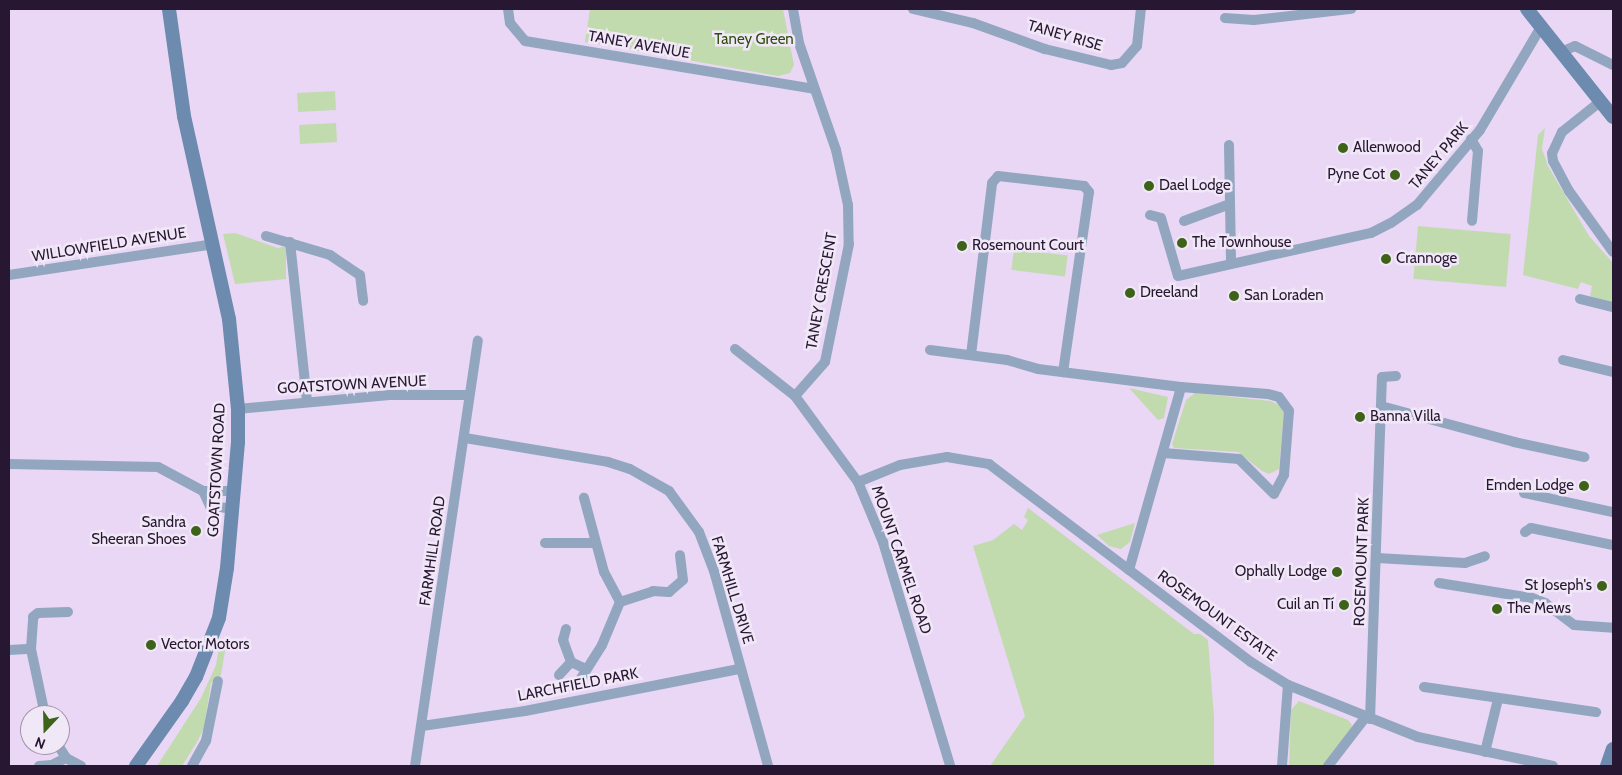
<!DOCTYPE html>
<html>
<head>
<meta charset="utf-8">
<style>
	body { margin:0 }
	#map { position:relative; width:1622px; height:775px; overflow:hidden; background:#e9d7f5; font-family:Cabin,sans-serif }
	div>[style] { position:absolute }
	.green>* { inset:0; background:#c1dbaf; transform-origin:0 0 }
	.street>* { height:10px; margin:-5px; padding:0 5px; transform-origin:5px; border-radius:5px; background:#92a7bf }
	.secondary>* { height:14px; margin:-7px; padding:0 7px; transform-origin:7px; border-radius:7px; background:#6c8bae }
	.dots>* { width:14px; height:14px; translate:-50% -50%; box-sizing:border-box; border:2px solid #f1e8f7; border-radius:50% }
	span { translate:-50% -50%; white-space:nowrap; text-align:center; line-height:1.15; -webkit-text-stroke:5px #f1e8f7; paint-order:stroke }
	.street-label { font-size:15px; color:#281732 }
	.park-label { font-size:15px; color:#2d4d09 }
	.poi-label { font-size:15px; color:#281732 }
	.left { translate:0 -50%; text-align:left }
	.right { translate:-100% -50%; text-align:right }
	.frame { position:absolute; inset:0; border:10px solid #281732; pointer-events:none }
	.north { position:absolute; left:20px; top:705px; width:50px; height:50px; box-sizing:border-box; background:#f1e8f7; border:1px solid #a194a8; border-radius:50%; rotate:201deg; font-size:14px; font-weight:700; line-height:20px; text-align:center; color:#281732 }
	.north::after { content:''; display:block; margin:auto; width:18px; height:22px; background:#3e621a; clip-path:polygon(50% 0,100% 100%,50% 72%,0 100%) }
</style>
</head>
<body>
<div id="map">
	<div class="green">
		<i style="clip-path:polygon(590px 9px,783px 9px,794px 65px,790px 73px,778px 76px,585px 42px)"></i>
		<i style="left:335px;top:91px;width:19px;height:38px;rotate:87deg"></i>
		<i style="left:336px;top:123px;width:19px;height:37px;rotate:87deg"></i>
		<i style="clip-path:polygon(1545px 128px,1542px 149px,1548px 166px,1589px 236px,1613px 263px,1613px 303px,1590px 296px,1592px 286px,1581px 282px,1578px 289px,1523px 275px,1538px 135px)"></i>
		<i style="left:1418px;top:226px;width:93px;height:53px;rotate:5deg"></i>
		<i style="clip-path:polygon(235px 233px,278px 248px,286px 246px,286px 279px,235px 284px,223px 234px)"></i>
		<i style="left:1014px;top:249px;width:54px;height:21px;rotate:7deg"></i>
		<i style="clip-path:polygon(1129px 388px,1168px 397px,1164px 418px,1158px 420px)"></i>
		<i style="clip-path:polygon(1195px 393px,1271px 401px,1279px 405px,1284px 413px,1279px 469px,1269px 474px,1262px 471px,1238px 452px,1174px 448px,1172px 444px,1186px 400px)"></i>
		<i style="clip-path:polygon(1028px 508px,1194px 634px,1200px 634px,1208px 640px,1214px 717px,1214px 766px,990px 766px,1025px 716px,973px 546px,993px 540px,1014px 524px,1022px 530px,1028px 520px,1024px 517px)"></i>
		<i style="clip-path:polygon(1135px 523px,1130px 542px,1121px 549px,1109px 546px,1097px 535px)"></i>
		<i style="clip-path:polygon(220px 642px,226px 645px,221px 675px,211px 683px,204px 728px,197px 742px,182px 766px,157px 766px,201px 698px,216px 665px)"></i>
		<i style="clip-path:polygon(1299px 701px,1348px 720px,1352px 725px,1350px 733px,1324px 766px,1289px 766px,1291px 710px)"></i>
	</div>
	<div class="street">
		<i style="left:508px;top:9px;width:14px;rotate:82deg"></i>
		<i style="left:510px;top:23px;width:23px;rotate:50deg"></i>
		<i style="left:525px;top:41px;width:293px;rotate:9.4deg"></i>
		<i style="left:793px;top:9px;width:35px;rotate:80deg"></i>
		<i style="left:799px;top:43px;width:113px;rotate:70.9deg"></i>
		<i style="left:836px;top:150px;width:56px;rotate:77.7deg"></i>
		<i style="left:848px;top:205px;width:39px;rotate:89deg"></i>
		<i style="left:849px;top:244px;width:120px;rotate:101.5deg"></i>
		<i style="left:825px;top:362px;width:45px;rotate:131.4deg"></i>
		<i style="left:913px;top:9px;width:62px;rotate:13.1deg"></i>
		<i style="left:973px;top:23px;width:77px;rotate:19.9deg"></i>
		<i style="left:1045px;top:49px;width:68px;rotate:13.6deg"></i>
		<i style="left:1111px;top:65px;width:11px;rotate:-10deg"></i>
		<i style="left:1122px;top:63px;width:23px;rotate:-49deg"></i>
		<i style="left:1137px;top:46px;width:37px;rotate:-84deg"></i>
		<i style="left:1225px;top:18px;width:29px;rotate:4deg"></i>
		<i style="left:1254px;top:20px;width:98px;rotate:-6.5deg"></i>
		<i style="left:1561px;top:52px;width:15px;rotate:-23deg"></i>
		<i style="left:1575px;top:46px;width:42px;rotate:26.6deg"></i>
		<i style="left:1601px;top:101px;width:50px;rotate:141.5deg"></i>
		<i style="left:1562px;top:132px;width:23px;rotate:115deg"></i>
		<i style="left:1552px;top:153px;width:8px;rotate:83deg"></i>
		<i style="left:1553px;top:161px;width:34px;rotate:62deg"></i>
		<i style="left:1569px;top:191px;width:75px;rotate:54.2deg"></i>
		<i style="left:1471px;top:139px;width:14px;rotate:60deg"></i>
		<i style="left:1478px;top:151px;width:70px;rotate:94.9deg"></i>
		<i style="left:1229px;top:145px;width:118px;rotate:89deg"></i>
		<i style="left:1150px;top:215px;width:11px;rotate:15deg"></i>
		<i style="left:1161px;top:218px;width:60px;rotate:73.7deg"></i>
		<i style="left:1178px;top:276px;width:198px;rotate:-12.6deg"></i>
		<i style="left:1371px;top:233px;width:22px;rotate:-27deg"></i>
		<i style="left:1391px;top:223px;width:32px;rotate:-35deg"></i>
		<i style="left:1417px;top:205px;width:98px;rotate:-50deg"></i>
		<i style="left:1480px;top:130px;width:120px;rotate:-59.4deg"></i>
		<i style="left:1184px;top:221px;width:49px;rotate:-20.3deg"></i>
		<i style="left:266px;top:236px;width:67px;rotate:16.5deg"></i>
		<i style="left:330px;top:255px;width:36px;rotate:34deg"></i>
		<i style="left:360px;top:275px;width:26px;rotate:83deg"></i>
		<i style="left:290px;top:242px;width:159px;rotate:83.9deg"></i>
		<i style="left:9px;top:275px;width:206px;rotate:-8.6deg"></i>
		<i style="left:1580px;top:299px;width:34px;rotate:14deg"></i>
		<i style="left:735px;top:349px;width:76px;rotate:38.1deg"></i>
		<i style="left:795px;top:396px;width:107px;rotate:53.8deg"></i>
		<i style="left:858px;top:482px;width:65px;rotate:67.4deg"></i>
		<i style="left:883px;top:542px;width:234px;rotate:73.3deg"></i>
		<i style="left:930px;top:350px;width:78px;rotate:7.4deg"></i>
		<i style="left:1007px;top:360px;width:32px;rotate:16deg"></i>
		<i style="left:1038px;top:369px;width:144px;rotate:7.2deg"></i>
		<i style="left:1181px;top:387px;width:87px;rotate:4.6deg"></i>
		<i style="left:1268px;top:394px;width:11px;rotate:15deg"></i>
		<i style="left:1279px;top:397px;width:17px;rotate:54deg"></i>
		<i style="left:1289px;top:411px;width:64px;rotate:94.5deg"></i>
		<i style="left:1284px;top:475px;width:21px;rotate:118deg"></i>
		<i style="left:1274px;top:494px;width:49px;rotate:-135deg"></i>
		<i style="left:1239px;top:459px;width:76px;rotate:-175.5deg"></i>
		<i style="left:971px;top:355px;width:173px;rotate:-83deg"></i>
		<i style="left:992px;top:183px;width:9px;rotate:-49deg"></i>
		<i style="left:998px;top:176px;width:87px;rotate:6.6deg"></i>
		<i style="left:1084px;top:186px;width:8px;rotate:50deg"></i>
		<i style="left:1089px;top:192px;width:182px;rotate:98.2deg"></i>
		<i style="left:1563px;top:360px;width:51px;rotate:13.5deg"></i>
		<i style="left:1381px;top:406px;width:138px;rotate:15.1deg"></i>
		<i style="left:1514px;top:442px;width:72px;rotate:12.1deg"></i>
		<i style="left:238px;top:409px;width:152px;rotate:-5.3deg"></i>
		<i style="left:389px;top:395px;width:79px"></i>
		<i style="left:465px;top:438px;width:145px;rotate:9.5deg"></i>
		<i style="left:608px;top:462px;width:23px;rotate:18deg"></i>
		<i style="left:630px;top:469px;width:45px;rotate:29.4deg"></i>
		<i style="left:669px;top:491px;width:51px;rotate:53.8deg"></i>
		<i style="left:699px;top:532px;width:42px;rotate:69deg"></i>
		<i style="left:714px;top:571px;width:202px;rotate:74.5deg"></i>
		<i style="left:9px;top:464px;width:149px;rotate:1.2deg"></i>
		<i style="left:158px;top:467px;width:51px;rotate:28.1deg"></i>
		<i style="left:203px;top:491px;width:31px"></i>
		<i style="left:858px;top:482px;width:45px;rotate:-22deg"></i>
		<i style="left:900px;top:465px;width:48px;rotate:-9.7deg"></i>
		<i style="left:947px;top:457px;width:43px;rotate:9.5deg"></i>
		<i style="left:989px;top:464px;width:328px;rotate:37.1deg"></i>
		<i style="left:1251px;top:662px;width:44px;rotate:31.9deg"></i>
		<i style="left:1288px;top:685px;width:140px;rotate:21.8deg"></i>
		<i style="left:1418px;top:737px;width:138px;rotate:12.1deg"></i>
		<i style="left:203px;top:491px;width:17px;rotate:65deg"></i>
		<i style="left:210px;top:506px;width:23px;rotate:7deg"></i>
		<i style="left:1524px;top:493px;width:91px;rotate:12.1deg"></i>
		<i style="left:1525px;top:532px;width:7px;rotate:-34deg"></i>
		<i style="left:1531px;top:528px;width:84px;rotate:11.7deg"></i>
		<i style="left:545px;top:543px;width:50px"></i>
		<i style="left:1377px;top:558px;width:88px;rotate:3.3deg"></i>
		<i style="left:1465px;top:563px;width:21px;rotate:-19deg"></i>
		<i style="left:1129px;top:570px;width:190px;rotate:-74.1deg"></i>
		<i style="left:1439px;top:583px;width:94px;rotate:9.2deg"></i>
		<i style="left:1532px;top:598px;width:14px;rotate:21deg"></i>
		<i style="left:1545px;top:603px;width:36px;rotate:37deg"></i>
		<i style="left:1574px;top:625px;width:39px;rotate:4deg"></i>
		<i style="left:620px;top:602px;width:35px;rotate:-18deg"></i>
		<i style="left:653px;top:591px;width:16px;rotate:4deg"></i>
		<i style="left:669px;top:592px;width:18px;rotate:-41deg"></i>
		<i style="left:683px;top:580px;width:25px;rotate:-97deg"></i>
		<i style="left:566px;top:629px;width:11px;rotate:105deg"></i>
		<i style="left:563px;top:640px;width:23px;rotate:70deg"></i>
		<i style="left:9px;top:650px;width:22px;rotate:-3deg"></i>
		<i style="left:559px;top:675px;width:18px;rotate:-47deg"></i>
		<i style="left:571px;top:662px;width:17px;rotate:25deg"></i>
		<i style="left:580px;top:680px;width:41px;rotate:-57.8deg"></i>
		<i style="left:602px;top:645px;width:47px;rotate:-67.3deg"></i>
		<i style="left:620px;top:602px;width:34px;rotate:-118deg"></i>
		<i style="left:604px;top:572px;width:77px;rotate:-105.1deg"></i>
		<i style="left:1424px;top:687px;width:174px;rotate:8.3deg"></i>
		<i style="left:45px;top:715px;width:67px;rotate:-102deg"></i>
		<i style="left:31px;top:649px;width:32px;rotate:-86deg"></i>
		<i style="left:33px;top:617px;width:6px;rotate:-39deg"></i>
		<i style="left:38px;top:613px;width:30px;rotate:-2deg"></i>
		<i style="left:1370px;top:719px;width:342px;rotate:-88deg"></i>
		<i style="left:1382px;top:377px;width:14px;rotate:-4deg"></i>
		<i style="left:422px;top:726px;width:104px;rotate:-8.3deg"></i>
		<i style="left:525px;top:711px;width:218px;rotate:-11.1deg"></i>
		<i style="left:58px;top:745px;width:15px;rotate:58deg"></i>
		<i style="left:66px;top:758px;width:17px;rotate:28deg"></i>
		<i style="left:1485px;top:752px;width:55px;rotate:-76.2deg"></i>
		<i style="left:39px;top:766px;width:13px;rotate:-4deg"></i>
		<i style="left:52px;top:765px;width:16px;rotate:-27deg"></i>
		<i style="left:192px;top:766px;width:29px;rotate:-61deg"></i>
		<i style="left:206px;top:741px;width:61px;rotate:-78.7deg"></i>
		<i style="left:415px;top:766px;width:430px;rotate:-81.6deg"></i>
		<i style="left:1282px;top:766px;width:81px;rotate:-85.8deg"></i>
		<i style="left:1328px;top:766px;width:61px;rotate:-52.4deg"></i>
	</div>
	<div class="secondary">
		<i style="left:1527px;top:9px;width:138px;rotate:51.5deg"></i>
		<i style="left:136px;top:766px;width:80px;rotate:-54.7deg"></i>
		<i style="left:182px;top:701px;width:28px;rotate:-60deg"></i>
		<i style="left:196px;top:677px;width:63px;rotate:-68.7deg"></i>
		<i style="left:219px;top:618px;width:51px;rotate:-80.9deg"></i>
		<i style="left:227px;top:568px;width:126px;rotate:-85deg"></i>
		<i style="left:238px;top:442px;width:33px;rotate:-90deg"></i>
		<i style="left:238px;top:409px;width:90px;rotate:-95.7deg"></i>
		<i style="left:229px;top:319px;width:208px;rotate:-102.5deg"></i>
		<i style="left:184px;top:116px;width:108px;rotate:-98deg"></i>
		<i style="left:1607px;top:766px;width:18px;rotate:-71deg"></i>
	</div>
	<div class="dots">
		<i style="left:1343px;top:148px;background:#3e621a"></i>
		<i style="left:1395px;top:175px;background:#3e621a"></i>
		<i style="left:1149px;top:186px;background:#3e621a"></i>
		<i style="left:1182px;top:243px;background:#3e621a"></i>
		<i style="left:962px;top:246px;background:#3e621a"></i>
		<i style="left:1386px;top:259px;background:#3e621a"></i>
		<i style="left:1130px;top:293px;background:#3e621a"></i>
		<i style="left:1234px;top:296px;background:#3e621a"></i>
		<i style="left:1360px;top:417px;background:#3e621a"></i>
		<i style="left:1584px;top:486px;background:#3e621a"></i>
		<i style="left:196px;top:531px;background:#3e621a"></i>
		<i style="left:1337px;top:572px;background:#3e621a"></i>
		<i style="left:1602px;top:586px;background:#3e621a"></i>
		<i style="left:1344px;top:605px;background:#3e621a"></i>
		<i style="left:1497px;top:609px;background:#3e621a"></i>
		<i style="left:151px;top:645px;background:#3e621a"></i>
	</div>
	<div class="street-label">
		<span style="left:1065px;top:36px;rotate:16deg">TANEY RISE</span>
		<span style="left:639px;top:45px;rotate:10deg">TANEY AVENUE</span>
		<span style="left:1439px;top:156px;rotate:-50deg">TANEY PARK</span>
		<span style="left:109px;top:245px;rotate:-9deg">WILLOWFIELD AVENUE</span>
		<span style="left:822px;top:291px;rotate:-80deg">TANEY CRESCENT</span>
		<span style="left:352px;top:385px;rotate:-3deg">GOATSTOWN AVENUE</span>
		<span style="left:217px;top:470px;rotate:-87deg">GOATSTOWN ROAD</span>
		<span style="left:433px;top:551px;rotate:-82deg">FARMHILL ROAD</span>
		<span style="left:901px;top:560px;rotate:71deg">MOUNT CARMEL ROAD</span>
		<span style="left:1362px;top:562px;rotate:-88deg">ROSEMOUNT PARK</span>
		<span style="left:732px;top:590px;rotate:73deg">FARMHILL DRIVE</span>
		<span style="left:1217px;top:616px;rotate:36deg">ROSEMOUNT ESTATE</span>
		<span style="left:578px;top:685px;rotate:-11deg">LARCHFIELD PARK</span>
	</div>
	<div class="park-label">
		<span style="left:754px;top:40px">Taney Green</span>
	</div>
	<div class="poi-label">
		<span class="left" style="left:1353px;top:148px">Allenwood</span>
		<span class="right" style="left:1385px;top:175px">Pyne Cot</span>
		<span class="left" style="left:1159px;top:186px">Dael Lodge</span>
		<span class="left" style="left:1192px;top:243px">The Townhouse</span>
		<span class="left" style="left:972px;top:246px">Rosemount Court</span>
		<span class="left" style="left:1396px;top:259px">Crannoge</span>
		<span class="left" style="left:1140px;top:293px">Dreeland</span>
		<span class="left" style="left:1244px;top:296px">San Loraden</span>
		<span class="left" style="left:1370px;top:417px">Banna Villa</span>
		<span class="right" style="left:1574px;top:486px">Emden Lodge</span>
		<span class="right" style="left:186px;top:531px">Sandra<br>Sheeran Shoes</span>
		<span class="right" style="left:1327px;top:572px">Ophally Lodge</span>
		<span class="right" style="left:1592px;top:586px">St Joseph's</span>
		<span class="right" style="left:1334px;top:605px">Cuil an Tí</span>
		<span class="left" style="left:1507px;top:609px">The Mews</span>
		<span class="left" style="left:161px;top:645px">Vector Motors</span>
	</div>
	<div class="frame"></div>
	<div class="north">N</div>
</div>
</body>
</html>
